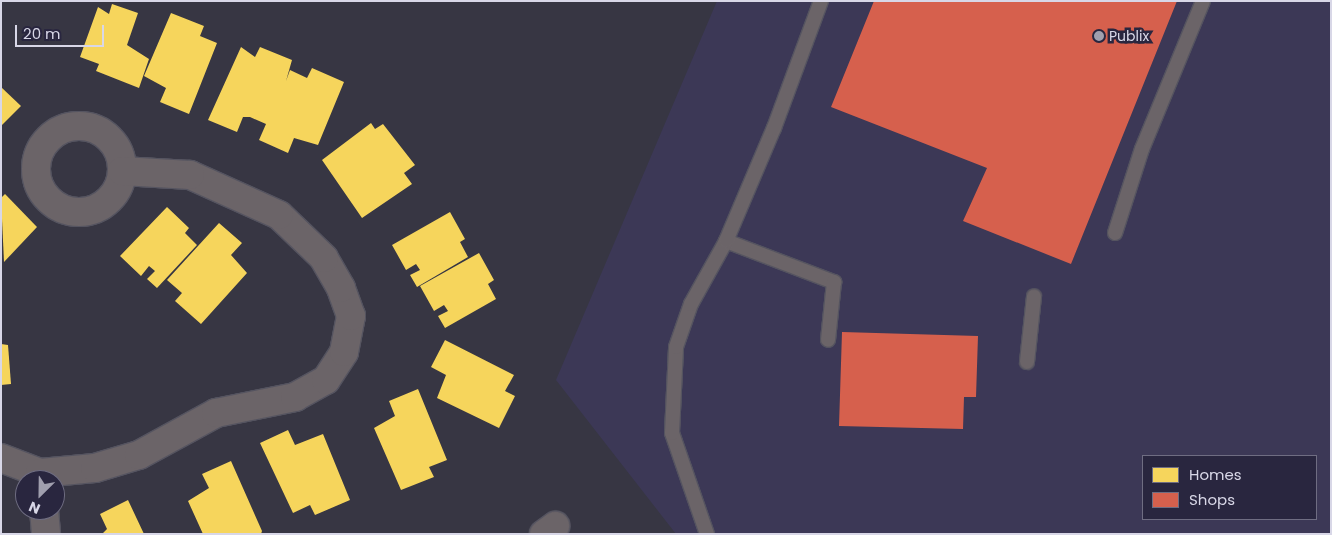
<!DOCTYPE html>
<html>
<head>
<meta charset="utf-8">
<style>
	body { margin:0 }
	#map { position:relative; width:1332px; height:535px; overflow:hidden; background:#373643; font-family:Poppins,sans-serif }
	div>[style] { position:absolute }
	.built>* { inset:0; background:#3c3856 }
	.homes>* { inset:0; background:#f6d55c }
	.shops>* { inset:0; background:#d6604d }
	.roads { filter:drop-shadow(1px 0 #555460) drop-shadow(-1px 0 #555460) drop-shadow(0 1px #555460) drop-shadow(0 -1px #555460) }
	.lane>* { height:14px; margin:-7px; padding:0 7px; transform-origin:7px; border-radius:7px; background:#6b6468 }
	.street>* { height:28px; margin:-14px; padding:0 14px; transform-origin:14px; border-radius:14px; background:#6b6468 }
	.street>.ring { margin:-14px; padding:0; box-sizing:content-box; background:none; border:28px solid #6b6468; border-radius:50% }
	.dots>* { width:14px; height:14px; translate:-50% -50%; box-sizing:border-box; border:2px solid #29263f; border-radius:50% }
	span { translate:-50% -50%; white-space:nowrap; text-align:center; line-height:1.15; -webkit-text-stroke:5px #29263f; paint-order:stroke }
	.poi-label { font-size:14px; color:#d8d7e7 }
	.left { translate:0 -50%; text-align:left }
	.frame { position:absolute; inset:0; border:2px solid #d8d7e7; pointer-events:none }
	.legend { position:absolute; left:1142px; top:455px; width:175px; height:65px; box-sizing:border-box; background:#29263f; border:1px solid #6f6d82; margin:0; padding:6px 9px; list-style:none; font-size:15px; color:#d8d7e7 }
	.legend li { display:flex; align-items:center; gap:10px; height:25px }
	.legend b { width:25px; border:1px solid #6f6d82 }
	.north { position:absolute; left:15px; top:470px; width:50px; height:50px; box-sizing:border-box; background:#29263f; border:1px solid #6f6d82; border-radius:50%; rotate:203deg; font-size:14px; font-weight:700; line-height:20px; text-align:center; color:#d8d7e7 }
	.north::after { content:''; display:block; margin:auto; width:18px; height:22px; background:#a09fae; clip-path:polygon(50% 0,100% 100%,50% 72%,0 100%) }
	.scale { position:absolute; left:15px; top:25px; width:89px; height:22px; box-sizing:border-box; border:2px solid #d8d7e7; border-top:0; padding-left:6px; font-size:15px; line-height:18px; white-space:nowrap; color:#d8d7e7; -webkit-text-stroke:4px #29263f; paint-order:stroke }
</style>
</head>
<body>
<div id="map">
	<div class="built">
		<i style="clip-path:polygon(evenodd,717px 1px,1331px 1px,1331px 534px,676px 534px,556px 380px,717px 1px,1143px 456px,1316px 456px,1316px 519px,1143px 519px,1143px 456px)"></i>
	</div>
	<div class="homes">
		<i style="clip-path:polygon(112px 4px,138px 13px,127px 45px,149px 59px,139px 88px,96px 71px,99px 64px,80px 57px,98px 7px,109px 14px)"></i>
		<i style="clip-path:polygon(171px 13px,204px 26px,200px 36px,217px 43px,189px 114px,160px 102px,166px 88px,144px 76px)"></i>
		<i style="clip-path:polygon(241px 47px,255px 57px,260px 47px,292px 60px,286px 81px,290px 70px,307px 78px,312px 68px,344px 82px,318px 145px,294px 138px,288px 153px,259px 140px,266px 124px,250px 117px,243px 117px,237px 132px,208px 120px)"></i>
		<i style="clip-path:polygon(1px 87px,21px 106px,1px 126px)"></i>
		<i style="clip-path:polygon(371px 123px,375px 129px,383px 124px,415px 165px,404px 173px,412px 184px,362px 218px,322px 160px)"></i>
		<i style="clip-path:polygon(5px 194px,37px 227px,4px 262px,1px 198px)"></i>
		<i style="clip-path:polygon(167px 207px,189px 228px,185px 233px,197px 245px,157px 288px,147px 279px,155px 271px,149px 266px,141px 276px,120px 256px)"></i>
		<i style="clip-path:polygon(450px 212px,465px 239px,460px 242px,468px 257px,417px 287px,410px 275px,420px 270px,416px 264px,406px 270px,392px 245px)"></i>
		<i style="clip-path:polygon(219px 223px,242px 243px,231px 255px,247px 273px,201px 324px,175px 301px,182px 293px,167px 280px)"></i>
		<i style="clip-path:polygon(479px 253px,494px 280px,488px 284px,496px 299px,445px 328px,438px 316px,448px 311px,444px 305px,434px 311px,420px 286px)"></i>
		<i style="clip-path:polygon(445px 340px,514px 375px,505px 391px,515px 396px,499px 428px,437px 398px,446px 375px,431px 367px)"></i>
		<i style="clip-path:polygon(1px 344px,8px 345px,11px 384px,1px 385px)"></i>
		<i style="clip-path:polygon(418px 389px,447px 460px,429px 467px,434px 477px,401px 490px,374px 428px,395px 416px,389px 401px)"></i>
		<i style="clip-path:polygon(288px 430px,295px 445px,323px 434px,350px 500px,315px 515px,310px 505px,293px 513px,260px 443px)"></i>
		<i style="clip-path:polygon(231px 461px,262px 531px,261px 534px,203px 534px,188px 501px,209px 488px,202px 474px)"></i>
		<i style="clip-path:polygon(128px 500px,144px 534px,102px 534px,107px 529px,100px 514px)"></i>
	</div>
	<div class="shops">
		<i style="clip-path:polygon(874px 1px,1177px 1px,1071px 264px,963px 221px,987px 168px,831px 107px)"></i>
		<i style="clip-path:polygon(842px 332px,978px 336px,976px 397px,964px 397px,963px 429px,839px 426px)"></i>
	</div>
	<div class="roads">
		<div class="lane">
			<i style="left:1115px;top:233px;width:88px;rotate:-72.2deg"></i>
			<i style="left:1142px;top:149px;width:160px;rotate:-67.6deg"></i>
			<i style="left:726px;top:241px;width:116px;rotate:20.8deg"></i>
			<i style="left:834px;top:282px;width:58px;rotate:95.9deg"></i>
			<i style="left:1027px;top:362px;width:66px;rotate:-83.9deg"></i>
			<i style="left:707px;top:534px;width:107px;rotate:-109.1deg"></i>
			<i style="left:672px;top:433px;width:86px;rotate:-87.3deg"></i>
			<i style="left:676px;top:347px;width:46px;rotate:-70.8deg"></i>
			<i style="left:691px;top:304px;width:72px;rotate:-60.9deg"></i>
			<i style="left:726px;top:241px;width:123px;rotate:-67deg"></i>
			<i style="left:774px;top:128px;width:135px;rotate:-69.7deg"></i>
		</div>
		<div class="street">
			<i class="ring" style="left:36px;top:126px;width:58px;height:58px"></i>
			<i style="left:1px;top:458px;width:42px;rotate:21deg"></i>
			<i style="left:40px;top:473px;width:55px;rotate:-5.2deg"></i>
			<i style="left:95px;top:468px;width:46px;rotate:-16.5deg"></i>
			<i style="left:139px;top:455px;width:88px;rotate:-28.6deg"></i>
			<i style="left:216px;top:413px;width:81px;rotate:-11.4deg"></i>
			<i style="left:295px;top:397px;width:35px;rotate:-29deg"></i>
			<i style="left:326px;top:380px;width:33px;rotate:-57deg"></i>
			<i style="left:344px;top:352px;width:37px;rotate:-79deg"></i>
			<i style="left:351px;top:316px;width:30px;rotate:-110deg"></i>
			<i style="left:341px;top:288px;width:34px;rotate:-120deg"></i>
			<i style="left:324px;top:258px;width:62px;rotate:-136.3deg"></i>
			<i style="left:279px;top:215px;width:98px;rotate:-155.8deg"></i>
			<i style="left:190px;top:175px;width:68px;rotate:-176.6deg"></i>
			<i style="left:44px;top:510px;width:24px;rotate:85deg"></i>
			<i style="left:544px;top:534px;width:14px;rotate:-36deg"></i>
		</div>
	</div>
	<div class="dots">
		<i style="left:1099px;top:36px;background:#a09fae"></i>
	</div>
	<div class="poi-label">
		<span class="left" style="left:1109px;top:36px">Publix</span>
	</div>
	<div class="frame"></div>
	<ul class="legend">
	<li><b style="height:14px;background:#f6d55c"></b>Homes</li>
	<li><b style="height:14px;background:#d6604d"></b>Shops</li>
	</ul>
	<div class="north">N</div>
	<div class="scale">20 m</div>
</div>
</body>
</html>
